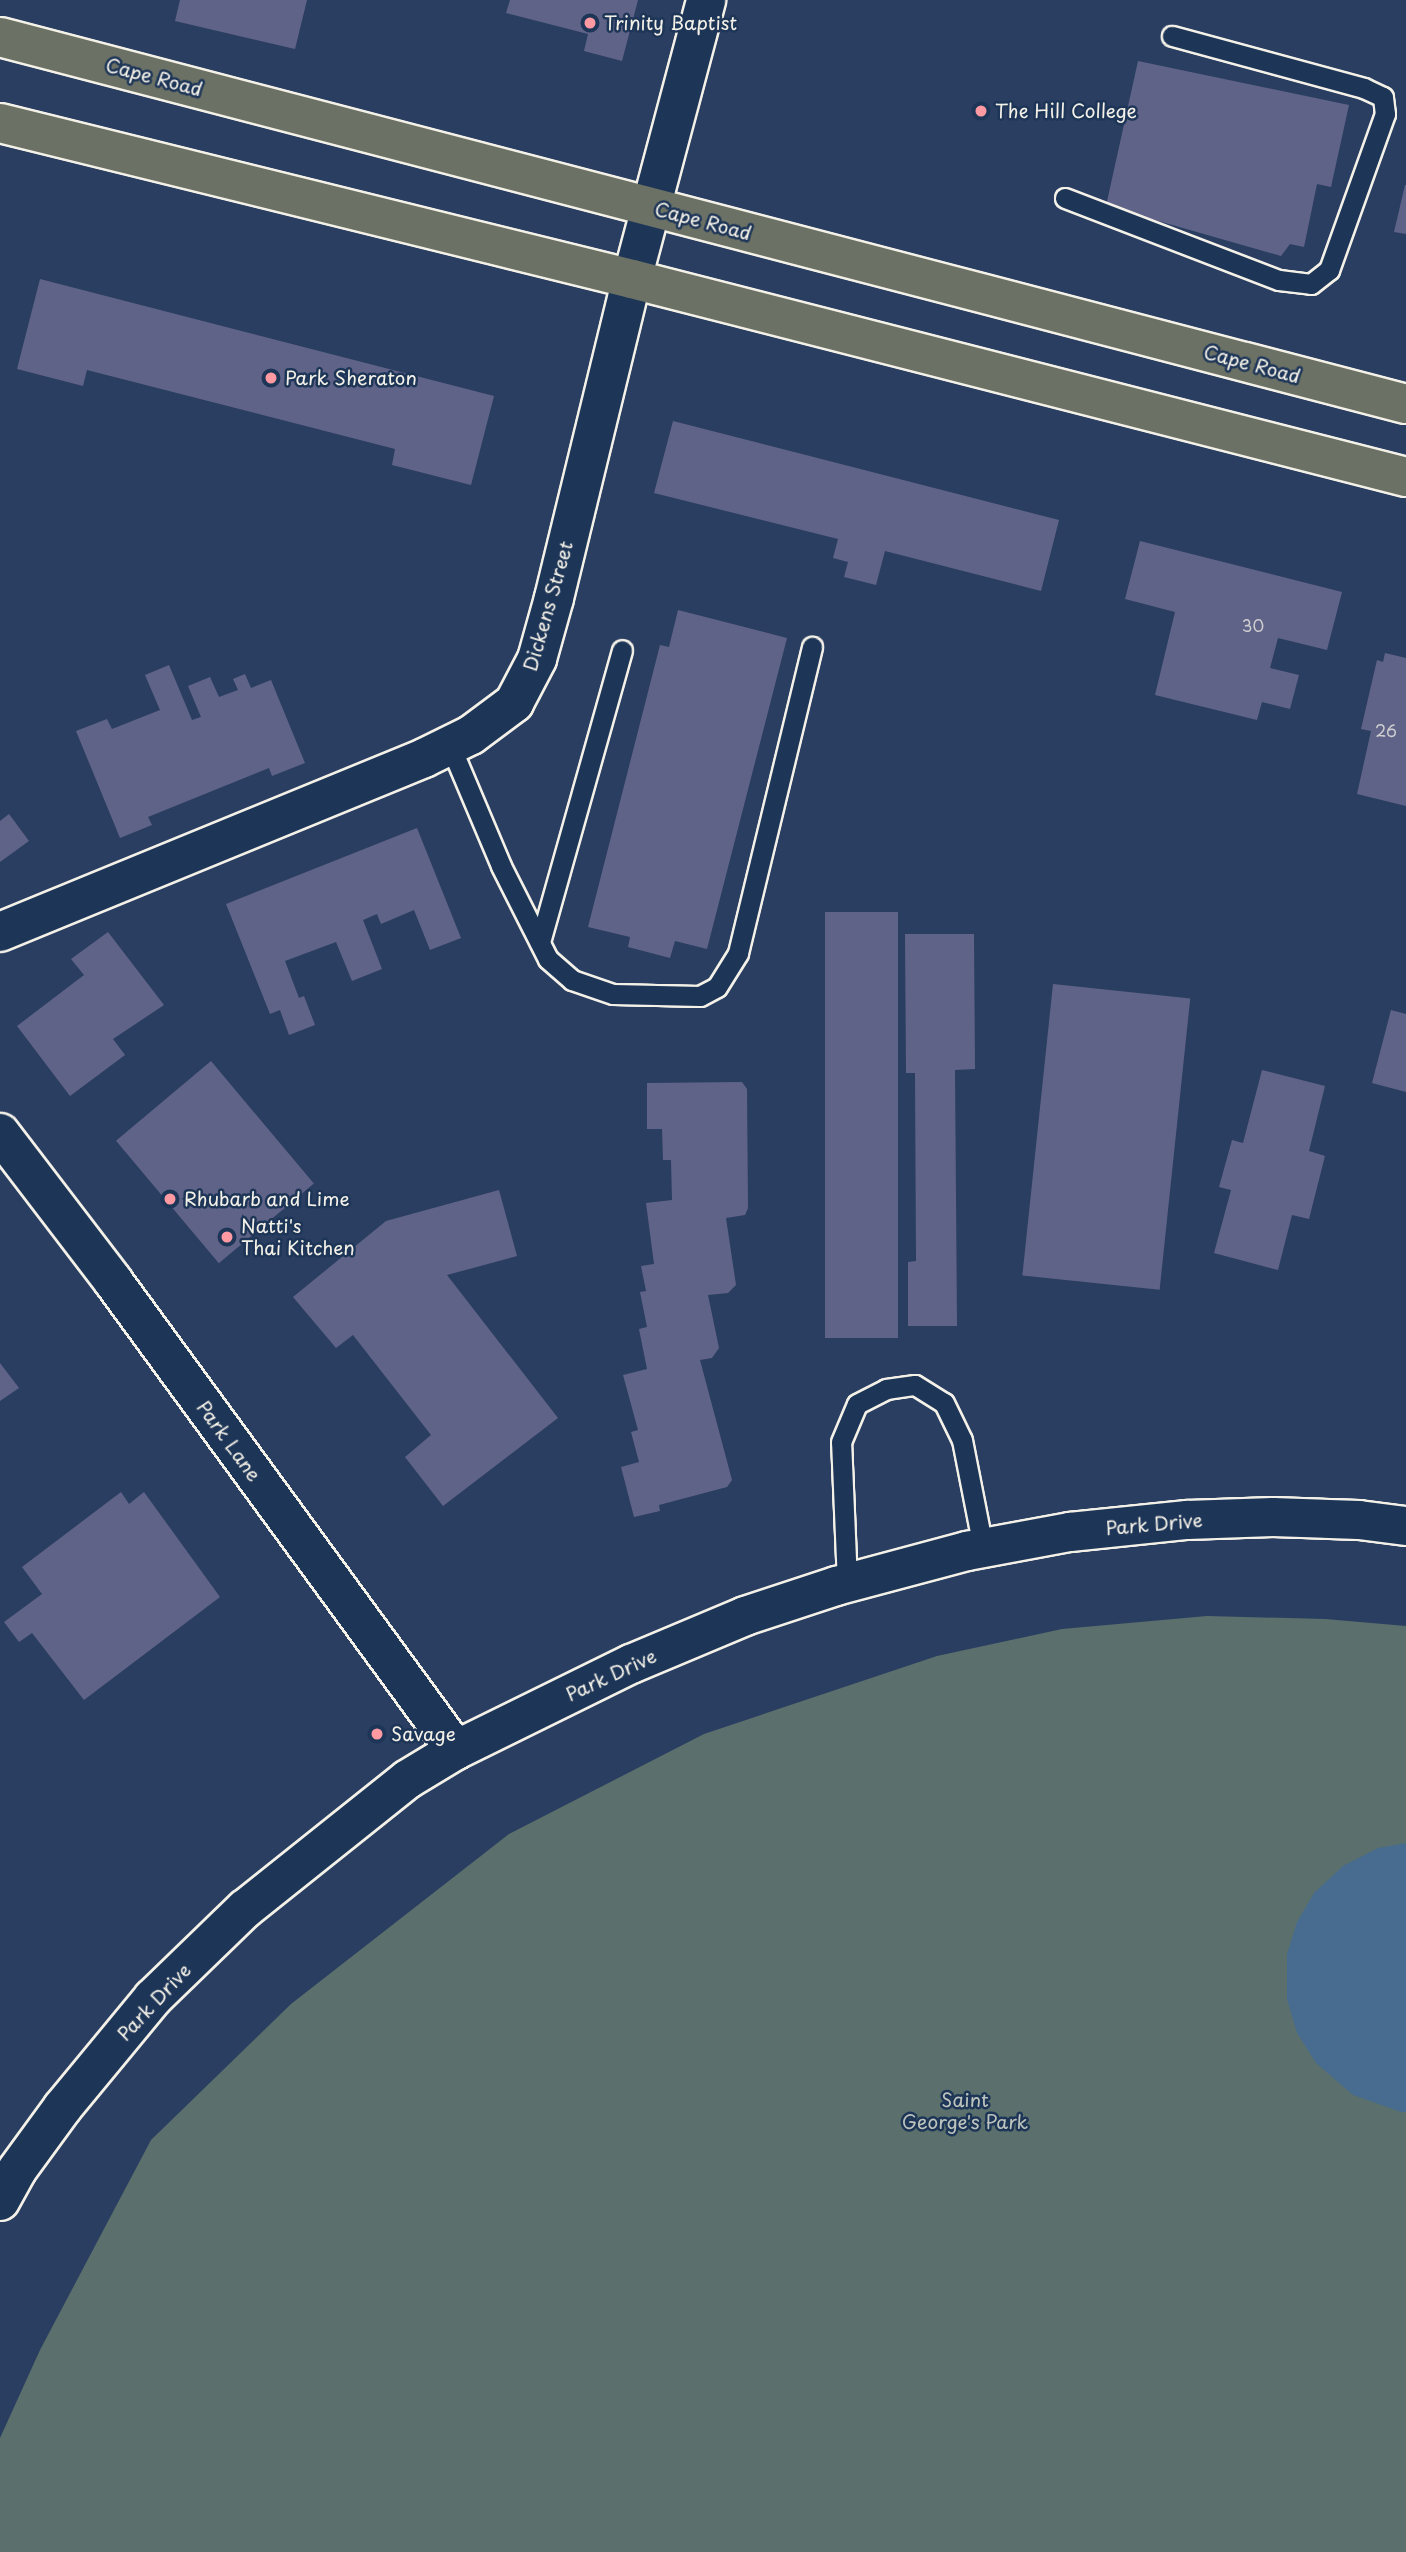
<!DOCTYPE html>
<html>
<head>
<meta charset="utf-8">
<style>
	body { margin:0 }
	#map { position:relative; width:1406px; height:2552px; overflow:hidden; background:#2a3e61; font-family:"Playpen Sans",sans-serif }
	div>[style] { position:absolute }
	.green>* { inset:0; background:#5b706c }
	.water>* { inset:0; background:#486c8f }
	.building>* { inset:0; background:#606388; transform-origin:0 0 }
	.roads { filter:drop-shadow(2px 0 #f4f1e8) drop-shadow(-2px 0 #f4f1e8) drop-shadow(0 2px #f4f1e8) drop-shadow(0 -2px #f4f1e8) }
	.service>* { height:19px; margin:-9.5px; padding:0 9.5px; transform-origin:9.5px; border-radius:9.5px; background:#1d3557 }
	.minor>* { height:38px; margin:-19px; padding:0 19px; transform-origin:19px; border-radius:19px; background:#1d3557 }
	.tertiary>* { height:38px; margin:-19px; padding:0 19px; transform-origin:19px; border-radius:19px; background:#1d3557 }
	.primary>* { height:38px; margin:-19px; padding:0 19px; transform-origin:19px; border-radius:19px; background:#6b7165 }
	.dots>* { width:19px; height:19px; translate:-50% -50%; box-sizing:border-box; border:4px solid #1d3557; border-radius:50% }
	span { translate:-50% -50%; white-space:nowrap; text-align:center; line-height:1.15; -webkit-text-stroke:5px #1d3557; paint-order:stroke }
	.number-label { font-size:16px; color:#cfced0 }
	.number-label span { -webkit-text-stroke-width:0 }
	.poi-label { font-size:19px; color:#f4f1e8 }
	.left { translate:0 -50%; text-align:left }
	.street-label { font-size:19px; color:#f4f1e8 }
	.park-label { font-size:19px; color:#bec4bd }
</style>
</head>
<body>
<div id="map">
	<div class="green">
		<i style="clip-path:polygon(1207px 1616px,1325px 1619px,1406px 1626px,1406px 2552px,0 2552px,0 2438px,40px 2350px,151px 2140px,291px 2004px,509px 1834px,704px 1734px,937px 1656px,1062px 1629px)"></i>
	</div>
	<div class="water">
		<i style="clip-path:polygon(1406px 1843px,1406px 2112px,1401px 2112px,1353px 2095px,1316px 2063px,1297px 2033px,1287px 1999px,1287px 1954px,1297px 1922px,1314px 1893px,1343px 1866px,1378px 1848px)"></i>
	</div>
	<div class="building">
		<i style="clip-path:polygon(180px 0,307px 0,295px 49px,175px 21px)"></i>
		<i style="clip-path:polygon(510px 0,638px 0,622px 61px,584px 51px,588px 34px,506px 13px)"></i>
		<i style="clip-path:polygon(1138px 61px,1349px 105px,1331px 187px,1317px 184px,1304px 247px,1290px 244px,1281px 256px,1106px 206px)"></i>
		<i style="clip-path:polygon(1405px 185px,1406px 185px,1406px 234px,1394px 232px)"></i>
		<i style="clip-path:polygon(40px 279px,494px 396px,471px 485px,392px 465px,395px 449px,87px 370px,83px 386px,17px 369px)"></i>
		<i style="clip-path:polygon(673px 421px,1059px 520px,1041px 591px,885px 551px,876px 585px,844px 577px,848px 562px,833px 558px,838px 539px,654px 493px)"></i>
		<i style="clip-path:polygon(1140px 541px,1342px 592px,1327px 650px,1278px 638px,1270px 668px,1299px 675px,1290px 709px,1262px 702px,1257px 720px,1155px 695px,1175px 612px,1125px 599px)"></i>
		<i style="clip-path:polygon(678px 610px,787px 638px,707px 949px,675px 941px,670px 958px,628px 947px,630px 937px,588px 927px,660px 645px,669px 647px)"></i>
		<i style="clip-path:polygon(1385px 653px,1406px 658px,1406px 806px,1357px 794px,1371px 731px,1361px 729px,1377px 660px,1383px 662px)"></i>
		<i style="clip-path:polygon(169px 665px,192px 720px,201px 717px,188px 686px,210px 677px,219px 697px,238px 690px,233px 679px,245px 674px,251px 688px,271px 680px,305px 763px,272px 776px,269px 768px,148px 817px,152px 825px,120px 838px,76px 731px,107px 719px,112px 729px,160px 710px,145px 675px)"></i>
		<i style="clip-path:polygon(9px 814px,29px 841px,0 862px,0 821px)"></i>
		<i style="clip-path:polygon(417px 828px,461px 938px,430px 950px,414px 910px,381px 924px,377px 914px,363px 920px,382px 969px,352px 981px,336px 942px,285px 961px,299px 998px,304px 996px,315px 1025px,289px 1035px,280px 1010px,270px 1014px,226px 904px)"></i>
		<i style="left:898px;top:912px;width:426px;height:73px;rotate:90deg"></i>
		<i style="clip-path:polygon(108px 932px,164px 1005px,113px 1039px,125px 1055px,70px 1096px,17px 1026px,84px 975px,71px 959px)"></i>
		<i style="clip-path:polygon(905px 934px,974px 934px,975px 1069px,955px 1070px,957px 1326px,908px 1326px,908px 1262px,916px 1261px,915px 1073px,906px 1073px)"></i>
		<i style="left:1053px;top:984px;width:138px;height:293px;rotate:6deg"></i>
		<i style="clip-path:polygon(1391px 1010px,1406px 1014px,1406px 1092px,1372px 1083px)"></i>
		<i style="left:211px;top:1061px;width:160px;height:124px;rotate:50deg"></i>
		<i style="clip-path:polygon(1262px 1070px,1325px 1086px,1309px 1151px,1325px 1156px,1309px 1219px,1292px 1215px,1278px 1270px,1214px 1253px,1231px 1190px,1219px 1187px,1232px 1140px,1243px 1143px)"></i>
		<i style="clip-path:polygon(742px 1082px,747px 1089px,748px 1208px,745px 1215px,726px 1218px,736px 1285px,728px 1293px,708px 1295px,719px 1348px,712px 1358px,700px 1360px,732px 1480px,727px 1487px,659px 1505px,660px 1511px,634px 1517px,621px 1467px,639px 1462px,631px 1432px,638px 1430px,623px 1375px,647px 1369px,639px 1329px,647px 1327px,640px 1292px,646px 1291px,641px 1266px,654px 1264px,646px 1203px,672px 1200px,671px 1160px,663px 1160px,662px 1129px,647px 1129px,647px 1083px)"></i>
		<i style="clip-path:polygon(499px 1190px,517px 1256px,447px 1275px,558px 1418px,443px 1506px,405px 1457px,431px 1435px,353px 1335px,336px 1348px,293px 1297px,386px 1221px)"></i>
		<i style="clip-path:polygon(0 1363px,19px 1388px,0 1401px)"></i>
		<i style="clip-path:polygon(121px 1492px,129px 1504px,144px 1492px,220px 1597px,84px 1700px,32px 1633px,19px 1642px,4px 1622px,42px 1594px,22px 1567px)"></i>
	</div>
	<div class="roads">
		<div class="service">
			<i style="left:1065px;top:198px;width:229px;rotate:21deg"></i>
			<i style="left:1279px;top:280px;width:32px;rotate:7deg"></i>
			<i style="left:1311px;top:284px;width:23px;rotate:-38deg"></i>
			<i style="left:1329px;top:270px;width:166px;rotate:-70.3deg"></i>
			<i style="left:1385px;top:114px;width:17px;rotate:-97deg"></i>
			<i style="left:1383px;top:97px;width:21px;rotate:-155deg"></i>
			<i style="left:1364px;top:88px;width:199px;rotate:-164.8deg"></i>
			<i style="left:450px;top:745px;width:131px;rotate:67.1deg"></i>
			<i style="left:501px;top:866px;width:104px;rotate:63.2deg"></i>
			<i style="left:548px;top:959px;width:32px;rotate:41deg"></i>
			<i style="left:572px;top:980px;width:43px;rotate:18.9deg"></i>
			<i style="left:613px;top:994px;width:87px;rotate:1.3deg"></i>
			<i style="left:700px;top:996px;width:19px;rotate:-28deg"></i>
			<i style="left:717px;top:987px;width:40px;rotate:-58deg"></i>
			<i style="left:738px;top:953px;width:315px;rotate:-76.4deg"></i>
			<i style="left:540px;top:942px;width:303px;rotate:-74.3deg"></i>
			<i style="left:847px;top:1583px;width:141px;rotate:-92.4deg"></i>
			<i style="left:841px;top:1442px;width:41px;rotate:-67.2deg"></i>
			<i style="left:857px;top:1404px;width:33px;rotate:-27deg"></i>
			<i style="left:886px;top:1389px;width:29px;rotate:-8deg"></i>
			<i style="left:915px;top:1385px;width:34px;rotate:32deg"></i>
			<i style="left:944px;top:1403px;width:41px;rotate:64.1deg"></i>
			<i style="left:962px;top:1440px;width:109px;rotate:78.9deg"></i>
		</div>
		<div class="minor">
			<i style="left:0;top:932px;width:458px;rotate:-22.3deg"></i>
			<i style="left:424px;top:758px;width:52px;rotate:-26.1deg"></i>
			<i style="left:471px;top:735px;width:54px;rotate:-36.7deg"></i>
			<i style="left:514px;top:703px;width:50px;rotate:-62.4deg"></i>
			<i style="left:537px;top:659px;width:63px;rotate:-74.4deg"></i>
			<i style="left:554px;top:598px;width:328px;rotate:-76.3deg"></i>
			<i style="left:632px;top:279px;width:289px;rotate:-75.1deg"></i>
		</div>
		<div class="tertiary">
			<i style="left:0;top:1133px;width:186px;rotate:52.6deg"></i>
			<i style="left:113px;top:1281px;width:581px;rotate:53.82deg"></i>
			<i style="left:0;top:2201px;width:35px;rotate:-61deg"></i>
			<i style="left:17px;top:2170px;width:78px;rotate:-53.9deg"></i>
			<i style="left:63px;top:2107px;width:141px;rotate:-50.5deg"></i>
			<i style="left:153px;top:1998px;width:128px;rotate:-44.1deg"></i>
			<i style="left:245px;top:1909px;width:208px;rotate:-38.6deg"></i>
			<i style="left:408px;top:1779px;width:56px;rotate:-31.1deg"></i>
			<i style="left:456px;top:1750px;width:195px;rotate:-26.2deg"></i>
			<i style="left:631px;top:1664px;width:124px;rotate:-22.8deg"></i>
			<i style="left:745px;top:1616px;width:96px;rotate:-18.2deg"></i>
			<i style="left:836px;top:1586px;width:136px;rotate:-15deg"></i>
			<i style="left:967px;top:1551px;width:105px;rotate:-10.5deg"></i>
			<i style="left:1070px;top:1532px;width:118px;rotate:-5.9deg"></i>
			<i style="left:1187px;top:1520px;width:86px;rotate:-2deg"></i>
			<i style="left:1273px;top:1517px;width:86px;rotate:2deg"></i>
			<i style="left:1359px;top:1520px;width:47px;rotate:7.3deg"></i>
		</div>
		<div class="primary">
			<i style="left:0;top:37px;width:1453px;rotate:14.63deg"></i>
			<i style="left:0;top:123px;width:651px;rotate:13.87deg"></i>
			<i style="left:632px;top:279px;width:799px;rotate:14.35deg"></i>
		</div>
	</div>
	<div class="dots">
		<i style="left:590px;top:23px;background:#ff9aa2"></i>
		<i style="left:981px;top:111px;background:#ff9aa2"></i>
		<i style="left:271px;top:378px;background:#ff9aa2"></i>
		<i style="left:170px;top:1199px;background:#ff9aa2"></i>
		<i style="left:227px;top:1237px;background:#ff9aa2"></i>
		<i style="left:377px;top:1734px;background:#ff9aa2"></i>
	</div>
	<div class="number-label">
		<span style="left:1253px;top:625px">30</span>
		<span style="left:1386px;top:730px">26</span>
	</div>
	<div class="poi-label">
		<span class="left" style="left:604px;top:23px">Trinity Baptist</span>
		<span class="left" style="left:995px;top:111px">The Hill College</span>
		<span class="left" style="left:285px;top:378px">Park Sheraton</span>
		<span class="left" style="left:184px;top:1199px">Rhubarb and Lime</span>
		<span class="left" style="left:241px;top:1237px">Natti's<br>Thai Kitchen</span>
		<span class="left" style="left:391px;top:1734px">Savage</span>
	</div>
	<div class="street-label">
		<span style="left:154px;top:77px;rotate:15deg">Cape Road</span>
		<span style="left:703px;top:221px;rotate:15deg">Cape Road</span>
		<span style="left:1252px;top:364px;rotate:15deg">Cape Road</span>
		<span style="left:548px;top:606px;rotate:-74deg">Dickens Street</span>
		<span style="left:229px;top:1441px;rotate:54deg">Park Lane</span>
		<span style="left:1154px;top:1524px;rotate:-5deg">Park Drive</span>
		<span style="left:611px;top:1675px;rotate:-25deg">Park Drive</span>
		<span style="left:154px;top:2002px;rotate:-47deg">Park Drive</span>
	</div>
	<div class="park-label">
		<span style="left:965px;top:2111px">Saint<br>George's Park</span>
	</div>
</div>
</body>
</html>
